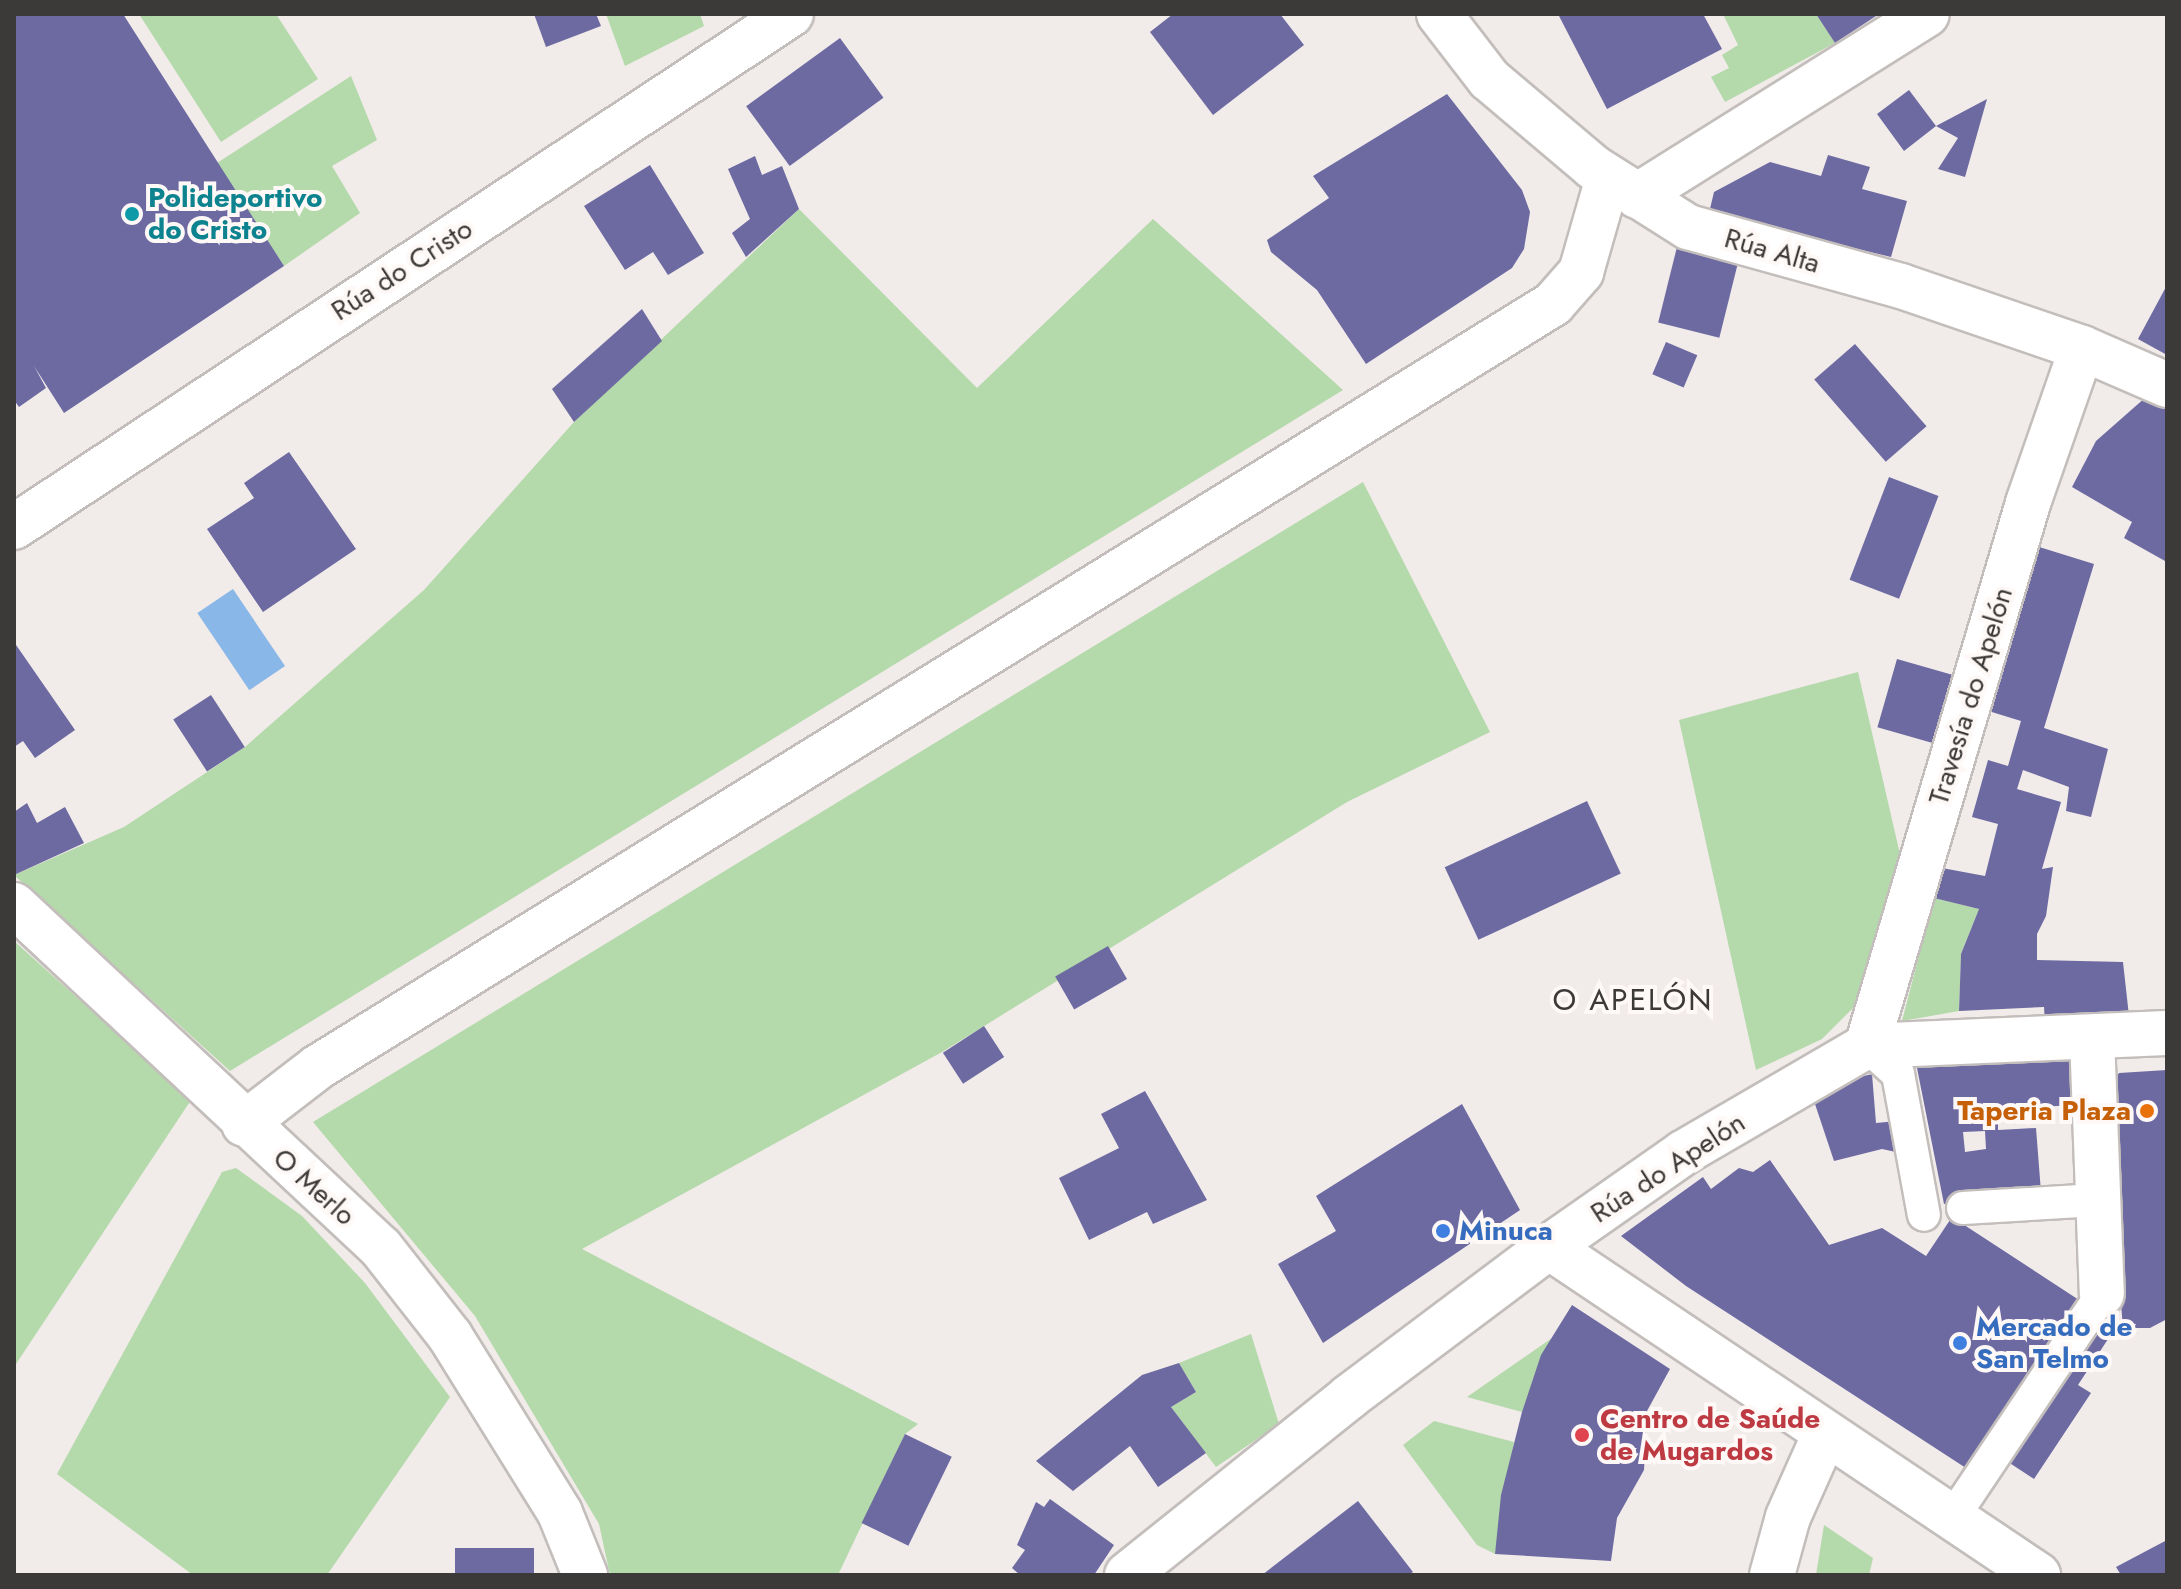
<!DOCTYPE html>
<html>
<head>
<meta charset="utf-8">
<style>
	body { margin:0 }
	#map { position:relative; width:2181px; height:1589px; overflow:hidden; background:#f1ebe9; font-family:Jost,sans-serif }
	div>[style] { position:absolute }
	.green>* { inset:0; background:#b4d9aa }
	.water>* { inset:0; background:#89b7e8; transform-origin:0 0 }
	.building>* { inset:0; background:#6d6aa2; transform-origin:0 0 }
	.roads { filter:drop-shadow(2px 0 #c3bebb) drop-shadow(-2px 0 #c3bebb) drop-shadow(0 2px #c3bebb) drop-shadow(0 -2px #c3bebb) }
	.lane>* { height:32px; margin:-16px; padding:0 16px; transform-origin:16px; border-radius:16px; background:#fff }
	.street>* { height:44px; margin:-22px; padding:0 22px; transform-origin:22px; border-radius:22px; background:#fff }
	.dots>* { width:22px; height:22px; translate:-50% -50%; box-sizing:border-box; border:4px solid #fef8f6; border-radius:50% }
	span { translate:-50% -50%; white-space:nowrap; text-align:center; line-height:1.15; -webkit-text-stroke:8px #fef8f6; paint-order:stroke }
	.culture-label { font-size:28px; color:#0d838f; font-weight:700 }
	.left { translate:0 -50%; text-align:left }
	.street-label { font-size:28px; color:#3c3939 }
	.food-label { font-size:28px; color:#c56008; font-weight:700 }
	.right { translate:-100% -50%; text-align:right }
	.shop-label { font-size:28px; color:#366cbe; font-weight:700 }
	.health-label { font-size:28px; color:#be3a42; font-weight:700 }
	.neighbourhood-label { font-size:30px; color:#3c3939; letter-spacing:2px }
	.frame { position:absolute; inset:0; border:16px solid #3c3939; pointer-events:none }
</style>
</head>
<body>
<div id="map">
	<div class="green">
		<i style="clip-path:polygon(139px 14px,276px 14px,318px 79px,221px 142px)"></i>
		<i style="clip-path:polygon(606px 14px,700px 14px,704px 26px,625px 66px)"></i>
		<i style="clip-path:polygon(1723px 14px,1816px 14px,1835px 43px,1725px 102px,1711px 77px,1729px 68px,1722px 55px,1738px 45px)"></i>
		<i style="clip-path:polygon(351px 76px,377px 140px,332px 166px,360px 213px,284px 266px,217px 163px)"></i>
		<i style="clip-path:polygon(799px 209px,977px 388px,1153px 219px,1343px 390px,230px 1071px,14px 875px,124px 827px,245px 747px,424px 590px,574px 422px)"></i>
		<i style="clip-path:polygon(1363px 482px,1490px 732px,1347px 802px,942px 1052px,582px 1249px,918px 1424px,905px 1434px,838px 1575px,610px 1575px,599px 1524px,475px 1316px,313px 1122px)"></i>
		<i style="clip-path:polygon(1858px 672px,1902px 863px,1861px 1000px,1822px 1039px,1756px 1070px,1679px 720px)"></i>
		<i style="clip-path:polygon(1934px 898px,1979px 909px,1961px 954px,1959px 1011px,1902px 1021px)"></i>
		<i style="clip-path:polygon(14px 941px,191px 1100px,14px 1367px)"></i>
		<i style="clip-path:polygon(236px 1168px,302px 1216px,365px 1283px,450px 1397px,327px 1575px,193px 1575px,57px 1474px,222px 1172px)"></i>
		<i style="clip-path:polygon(1251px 1334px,1279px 1424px,1216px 1467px,1171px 1407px,1196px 1392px,1179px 1363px)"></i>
		<i style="clip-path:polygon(1552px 1338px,1522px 1412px,1467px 1397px)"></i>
		<i style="clip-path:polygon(1434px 1421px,1514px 1442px,1495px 1554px,1477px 1545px,1403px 1445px)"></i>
		<i style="clip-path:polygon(1824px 1525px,1873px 1558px,1869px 1575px,1816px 1575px)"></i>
	</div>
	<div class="water">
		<i style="left:233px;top:589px;width:93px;height:43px;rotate:56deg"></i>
	</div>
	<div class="building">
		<i style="clip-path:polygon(14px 14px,123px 14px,284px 266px,64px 413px,34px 366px,46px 388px,19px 407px,14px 400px)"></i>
		<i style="clip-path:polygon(534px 14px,596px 14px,601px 26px,546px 47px)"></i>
		<i style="clip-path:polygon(1173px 14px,1280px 14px,1304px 45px,1213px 115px,1150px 32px)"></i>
		<i style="clip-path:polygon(1558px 14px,1703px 14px,1722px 49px,1607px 109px)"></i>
		<i style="clip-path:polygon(1816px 14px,1879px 14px,1835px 43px)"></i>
		<i style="left:840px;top:38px;width:74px;height:116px;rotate:54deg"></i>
		<i style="clip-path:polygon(1909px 90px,1936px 126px,1987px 99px,1965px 177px,1938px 169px,1958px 138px,1936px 126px,1904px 151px,1877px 114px)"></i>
		<i style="clip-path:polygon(1447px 94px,1522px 190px,1530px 212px,1524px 249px,1512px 268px,1366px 364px,1317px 290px,1271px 252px,1267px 240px,1329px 198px,1313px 176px)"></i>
		<i style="clip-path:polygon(1828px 155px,1870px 167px,1862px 189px,1907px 201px,1891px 257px,1709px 213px,1714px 192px,1770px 162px,1821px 176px)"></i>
		<i style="clip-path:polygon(755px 156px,762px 175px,782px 166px,799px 209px,746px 257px,732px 233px,750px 219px,728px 169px)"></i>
		<i style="clip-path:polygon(650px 165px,704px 253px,668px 275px,653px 252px,625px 270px,584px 206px)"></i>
		<i style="left:1679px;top:239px;width:63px;height:86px;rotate:14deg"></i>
		<i style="clip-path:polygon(2167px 285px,2167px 355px,2138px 339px)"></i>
		<i style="clip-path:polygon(642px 309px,662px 341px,574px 422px,552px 389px)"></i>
		<i style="left:1666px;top:342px;width:34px;height:35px;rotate:23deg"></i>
		<i style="left:1855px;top:344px;width:109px;height:54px;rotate:49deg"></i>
		<i style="clip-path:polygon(2146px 397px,2167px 407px,2165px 561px,2124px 538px,2132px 522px,2072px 487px,2096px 441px)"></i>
		<i style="clip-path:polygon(289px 452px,356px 549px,263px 612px,207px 529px,254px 498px,244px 483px)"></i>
		<i style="left:1889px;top:477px;width:53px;height:110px;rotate:21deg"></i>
		<i style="clip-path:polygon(2030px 544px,2094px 564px,2044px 728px,2108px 749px,2091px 817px,2066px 811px,2069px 787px,2023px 770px,2017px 789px,2061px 802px,2042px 869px,2053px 867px,2046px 916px,2037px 934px,2037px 960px,2123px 962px,2130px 1025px,2045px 1023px,2044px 1007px,1959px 1011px,1961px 954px,1979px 909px,1934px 898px,1942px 868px,1985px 876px,1998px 824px,1972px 817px,1988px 760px,2008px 766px,2021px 721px,1982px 709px)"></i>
		<i style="clip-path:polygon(14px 642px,75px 730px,35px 758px,23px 741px,14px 747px)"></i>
		<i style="left:1897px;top:659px;width:61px;height:71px;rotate:16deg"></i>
		<i style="left:211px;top:695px;width:62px;height:45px;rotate:57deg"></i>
		<i style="left:1587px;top:801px;width:80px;height:157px;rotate:65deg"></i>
		<i style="clip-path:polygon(27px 803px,37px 823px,65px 807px,84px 843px,14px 875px,14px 812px)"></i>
		<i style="left:1108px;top:946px;width:38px;height:61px;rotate:60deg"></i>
		<i style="left:984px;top:1026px;width:37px;height:49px;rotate:57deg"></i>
		<i style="clip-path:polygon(evenodd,2073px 1053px,2076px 1105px,1998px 1109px,1998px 1130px,2036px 1128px,2041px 1192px,1944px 1204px,1916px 1063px,2073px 1053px,1985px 1131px,1986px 1149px,1965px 1152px,1963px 1132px,1985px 1131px)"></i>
		<i style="clip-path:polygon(2167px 1070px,2167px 1319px,2150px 1328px,2123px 1328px,2104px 1097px,2119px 1073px)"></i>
		<i style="clip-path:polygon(1872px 1074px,1876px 1123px,1897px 1121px,1905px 1154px,1882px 1149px,1834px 1161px,1813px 1098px,1843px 1081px)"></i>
		<i style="clip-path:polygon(1145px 1091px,1207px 1200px,1153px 1224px,1147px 1212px,1089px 1240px,1059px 1178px,1119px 1148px,1101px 1114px)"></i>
		<i style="clip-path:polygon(1462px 1104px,1520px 1210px,1323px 1343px,1278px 1264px,1336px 1231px,1316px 1196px)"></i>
		<i style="clip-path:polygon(1770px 1160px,1829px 1245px,1882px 1228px,1926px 1256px,1952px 1217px,2079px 1300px,1969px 1470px,1686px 1286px,1621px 1236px,1703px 1177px,1711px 1189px,1739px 1168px,1753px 1172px)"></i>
		<i style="clip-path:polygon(1572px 1305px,1670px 1369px,1647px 1411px,1644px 1470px,1617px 1518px,1611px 1561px,1495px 1554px,1501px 1495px,1522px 1412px,1541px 1355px)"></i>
		<i style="clip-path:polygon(2090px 1323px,2110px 1336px,2078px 1385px,2091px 1393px,2034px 1479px,2002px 1458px)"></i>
		<i style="clip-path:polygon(1179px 1363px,1196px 1392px,1171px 1407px,1206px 1453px,1158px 1487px,1130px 1446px,1073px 1491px,1036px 1461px,1142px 1375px)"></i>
		<i style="left:905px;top:1434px;width:52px;height:99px;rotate:26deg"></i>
		<i style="clip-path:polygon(1050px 1499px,1114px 1545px,1094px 1575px,1020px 1575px,1012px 1568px,1025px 1550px,1017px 1545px,1036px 1502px,1044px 1507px)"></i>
		<i style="clip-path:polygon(1358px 1501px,1413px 1572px,1408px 1575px,1262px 1575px)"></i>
		<i style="clip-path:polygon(2167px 1540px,2167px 1575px,2121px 1575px,2116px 1567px)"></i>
		<i style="left:455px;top:1548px;width:79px;height:27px"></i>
	</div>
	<div class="roads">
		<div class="lane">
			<i style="left:1867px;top:1046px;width:42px;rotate:42.1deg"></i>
			<i style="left:1898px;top:1074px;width:143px;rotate:79.6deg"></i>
			<i style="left:1963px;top:1208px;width:134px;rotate:-3.4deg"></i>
			<i style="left:1965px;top:1499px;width:247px;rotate:-56.2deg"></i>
		</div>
		<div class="street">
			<i style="left:1439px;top:14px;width:82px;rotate:52.4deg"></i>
			<i style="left:1489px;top:79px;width:136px;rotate:40.2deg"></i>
			<i style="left:1593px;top:167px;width:112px;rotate:32.3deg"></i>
			<i style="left:1688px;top:227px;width:221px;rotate:15.5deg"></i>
			<i style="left:1901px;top:286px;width:191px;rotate:18.9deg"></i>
			<i style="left:2082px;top:348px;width:93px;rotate:23.5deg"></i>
			<i style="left:1637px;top:196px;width:342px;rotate:-32.1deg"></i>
			<i style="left:14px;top:527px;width:931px;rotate:-33.43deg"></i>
			<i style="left:14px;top:905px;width:502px;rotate:43.06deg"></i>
			<i style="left:381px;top:1248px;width:112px;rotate:51.9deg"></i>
			<i style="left:450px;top:1336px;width:208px;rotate:58.1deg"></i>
			<i style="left:560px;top:1513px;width:67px;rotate:68deg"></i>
			<i style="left:2092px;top:1037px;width:257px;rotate:87.8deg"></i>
			<i style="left:1867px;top:1046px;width:566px;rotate:-73.48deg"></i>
			<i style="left:2028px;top:503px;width:164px;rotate:-70.8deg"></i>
			<i style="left:244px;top:1124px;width:93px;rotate:-37.6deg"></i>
			<i style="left:318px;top:1067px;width:1452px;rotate:-31.71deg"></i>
			<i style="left:1553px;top:304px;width:43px;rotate:-48.8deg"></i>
			<i style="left:1581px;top:272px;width:98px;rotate:-74deg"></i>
			<i style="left:1549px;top:1247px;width:589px;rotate:33.85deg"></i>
			<i style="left:1127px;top:1575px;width:285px;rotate:-38.7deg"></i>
			<i style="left:1349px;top:1397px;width:250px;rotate:-36.9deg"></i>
			<i style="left:1549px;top:1247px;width:164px;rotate:-35deg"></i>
			<i style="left:1683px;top:1153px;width:213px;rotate:-30.2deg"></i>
			<i style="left:1867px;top:1046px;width:300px;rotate:-2.5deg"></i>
			<i style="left:1772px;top:1575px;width:60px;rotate:-74.6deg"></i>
			<i style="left:1788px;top:1517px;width:89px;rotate:-66deg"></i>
		</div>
	</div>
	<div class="dots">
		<i style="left:132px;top:214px;background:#0f9aa8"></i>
		<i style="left:2147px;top:1111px;background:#e8710a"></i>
		<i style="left:1443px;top:1231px;background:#3f7fe0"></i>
		<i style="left:1960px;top:1343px;background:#3f7fe0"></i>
		<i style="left:1582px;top:1435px;background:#e0444e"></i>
	</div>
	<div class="culture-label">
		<span class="left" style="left:148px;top:214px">Polideportivo<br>do Cristo</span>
	</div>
	<div class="street-label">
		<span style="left:1772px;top:251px;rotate:16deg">Rúa Alta</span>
		<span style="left:402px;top:270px;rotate:-33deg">Rúa do Cristo</span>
		<span style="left:1971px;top:696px;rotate:-73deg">Travesía do Apelón</span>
		<span style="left:1668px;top:1168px;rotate:-33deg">Rúa do Apelón</span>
		<span style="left:314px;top:1187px;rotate:42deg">O Merlo</span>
	</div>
	<div class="food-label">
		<span class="right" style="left:2131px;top:1111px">Taperia Plaza</span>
	</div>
	<div class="shop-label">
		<span class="left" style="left:1459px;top:1231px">Minuca</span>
		<span class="left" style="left:1976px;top:1343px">Mercado de<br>San Telmo</span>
	</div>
	<div class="health-label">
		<span class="left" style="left:1600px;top:1435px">Centro de Saúde<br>de Mugardos</span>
	</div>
	<div class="neighbourhood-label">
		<span style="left:1633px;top:1000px">O APELÓN</span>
	</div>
	<div class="frame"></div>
</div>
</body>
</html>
